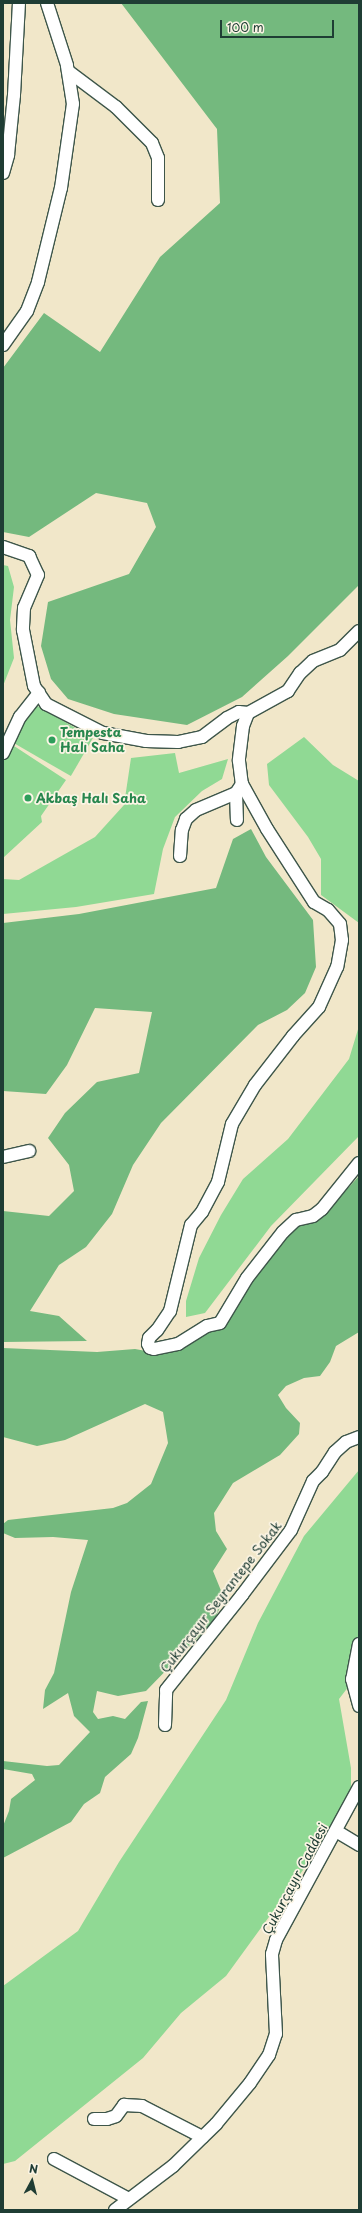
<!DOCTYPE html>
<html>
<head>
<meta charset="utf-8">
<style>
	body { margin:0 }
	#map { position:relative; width:362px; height:2213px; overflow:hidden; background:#f1e7c9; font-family:"Playpen Sans",sans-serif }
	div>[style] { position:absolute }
	.green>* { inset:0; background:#90d994; transform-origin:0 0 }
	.forest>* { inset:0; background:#74b97e }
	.roads { filter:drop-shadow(1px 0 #3e564a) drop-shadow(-1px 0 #3e564a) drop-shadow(0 1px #3e564a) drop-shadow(0 -1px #3e564a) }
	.minor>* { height:12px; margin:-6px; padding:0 6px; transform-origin:6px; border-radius:6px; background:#fff }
	.dots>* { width:11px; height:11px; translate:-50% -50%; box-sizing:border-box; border:2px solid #fcf5e5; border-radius:50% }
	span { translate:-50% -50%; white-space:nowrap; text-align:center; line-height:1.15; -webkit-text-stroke:3.5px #fcf5e5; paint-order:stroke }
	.leisure-label { font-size:13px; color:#27864d; font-weight:700 }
	.left { translate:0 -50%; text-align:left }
	.street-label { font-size:13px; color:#1f3d34 }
	.frame { position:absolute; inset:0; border:4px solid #1f3d34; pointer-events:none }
	.north { position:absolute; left:12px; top:2161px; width:40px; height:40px; -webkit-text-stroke:3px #fcf5e5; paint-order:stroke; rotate:7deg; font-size:11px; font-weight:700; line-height:16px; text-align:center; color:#1f3d34 }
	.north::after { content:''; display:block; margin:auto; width:14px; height:18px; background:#1f3d34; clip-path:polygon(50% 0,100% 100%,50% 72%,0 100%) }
	.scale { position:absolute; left:220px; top:20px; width:114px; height:18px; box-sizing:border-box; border:2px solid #1f3d34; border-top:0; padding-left:5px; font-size:12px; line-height:14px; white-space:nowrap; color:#1f3d34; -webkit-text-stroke:3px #fcf5e5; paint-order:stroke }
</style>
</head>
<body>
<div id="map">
	<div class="green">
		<i style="clip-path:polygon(3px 565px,8px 566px,14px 587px,10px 620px,14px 658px,3px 686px)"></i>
		<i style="left:34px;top:704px;width:68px;height:44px;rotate:30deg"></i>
		<i style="clip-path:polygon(304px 737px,333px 765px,359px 781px,359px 923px,321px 895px,321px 859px,308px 837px,269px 785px,267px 764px)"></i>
		<i style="clip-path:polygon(11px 744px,66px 780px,41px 816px,42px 822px,3px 858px,3px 760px)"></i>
		<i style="clip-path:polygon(175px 753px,179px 773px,228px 759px,222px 779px,202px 791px,175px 817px,163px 849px,154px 894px,76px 907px,3px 914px,3px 879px,19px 880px,95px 837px,124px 805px,131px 758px)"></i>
		<i style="clip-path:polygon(359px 1026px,359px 1136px,271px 1226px,205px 1313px,186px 1317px,186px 1301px,199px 1258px,221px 1215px,243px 1179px,288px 1139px,349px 1059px)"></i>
		<i style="clip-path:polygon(359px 1470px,359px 1673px,339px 1699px,351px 1768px,351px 1804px,226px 1976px,181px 2013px,143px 2058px,15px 2161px,3px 2164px,3px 1986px,78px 1931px,119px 1862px,226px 1700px,258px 1623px,304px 1536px)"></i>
	</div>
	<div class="forest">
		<i style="clip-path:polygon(121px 3px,359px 3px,359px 585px,288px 656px,242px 697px,187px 725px,114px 714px,68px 699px,51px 679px,41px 646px,48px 602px,129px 574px,156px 527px,147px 503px,96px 493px,29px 537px,3px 532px,3px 368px,44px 313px,100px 352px,160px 257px,220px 203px,217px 129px)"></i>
		<i style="clip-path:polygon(251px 829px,266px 857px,313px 920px,316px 967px,305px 993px,287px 1010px,258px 1025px,161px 1123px,133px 1165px,112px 1214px,86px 1247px,59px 1265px,30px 1311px,59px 1316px,87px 1341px,3px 1342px,3px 1211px,49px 1216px,74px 1191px,69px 1165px,48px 1138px,65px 1113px,97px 1082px,139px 1073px,152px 1012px,95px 1008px,67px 1065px,46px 1094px,3px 1091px,3px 923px,79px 914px,216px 888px,233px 839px)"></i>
		<i style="clip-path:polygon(359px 1176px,359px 1332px,336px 1346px,330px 1362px,320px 1376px,304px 1378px,286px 1386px,278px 1395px,286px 1408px,300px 1423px,299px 1434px,280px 1455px,233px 1483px,214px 1513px,216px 1531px,227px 1549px,213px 1571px,224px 1598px,214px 1621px,146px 1691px,118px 1696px,97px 1691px,93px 1712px,98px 1719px,113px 1716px,125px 1719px,141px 1702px,148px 1701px,138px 1738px,131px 1754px,105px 1777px,100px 1793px,84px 1804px,71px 1822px,3px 1858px,3px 1826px,9px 1811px,11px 1799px,35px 1780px,32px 1774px,3px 1769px,3px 1761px,47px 1766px,59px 1765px,90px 1732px,74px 1716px,68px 1693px,43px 1709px,45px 1690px,54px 1673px,71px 1592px,88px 1540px,53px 1537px,15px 1538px,3px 1533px,3px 1524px,8px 1520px,113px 1508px,127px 1503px,151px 1484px,168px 1443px,163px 1412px,145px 1404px,65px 1440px,37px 1446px,3px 1437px,3px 1348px,97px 1352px,135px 1349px,157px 1353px,223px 1326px,267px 1260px,296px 1227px,321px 1218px)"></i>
	</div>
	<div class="roads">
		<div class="minor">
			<i style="left:68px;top:71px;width:60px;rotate:36.9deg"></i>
			<i style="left:116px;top:107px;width:51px;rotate:45deg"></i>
			<i style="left:152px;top:143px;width:16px;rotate:68deg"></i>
			<i style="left:158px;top:158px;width:42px;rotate:90deg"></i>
			<i style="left:3px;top:173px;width:19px;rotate:-74deg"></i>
			<i style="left:8px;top:155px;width:60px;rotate:-84.3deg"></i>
			<i style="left:14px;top:95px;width:92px;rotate:-86.9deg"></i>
			<i style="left:3px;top:345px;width:42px;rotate:-54.8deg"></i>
			<i style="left:27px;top:311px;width:31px;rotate:-69deg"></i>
			<i style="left:38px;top:282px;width:97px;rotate:-76.3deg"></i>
			<i style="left:61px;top:188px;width:85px;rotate:-81.9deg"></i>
			<i style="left:73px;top:104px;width:39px;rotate:-99deg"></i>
			<i style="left:67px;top:65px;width:65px;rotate:-107.9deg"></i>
			<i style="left:3px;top:547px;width:28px;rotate:19deg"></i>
			<i style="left:29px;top:556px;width:21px;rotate:65deg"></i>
			<i style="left:38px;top:575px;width:36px;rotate:113deg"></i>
			<i style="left:24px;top:608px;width:22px;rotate:93deg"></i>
			<i style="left:23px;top:630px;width:57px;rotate:78.9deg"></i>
			<i style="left:34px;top:686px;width:22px;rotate:56deg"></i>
			<i style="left:46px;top:704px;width:64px;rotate:27deg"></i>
			<i style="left:103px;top:733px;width:44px;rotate:10.5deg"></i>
			<i style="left:146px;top:741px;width:32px;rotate:2deg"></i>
			<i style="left:178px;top:742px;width:25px;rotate:-12deg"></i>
			<i style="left:202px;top:737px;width:31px;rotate:-37deg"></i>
			<i style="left:227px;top:718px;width:13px;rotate:-27deg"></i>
			<i style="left:239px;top:712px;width:9px;rotate:6deg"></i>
			<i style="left:359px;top:631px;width:27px;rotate:135deg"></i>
			<i style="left:340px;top:650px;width:29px;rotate:158deg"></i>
			<i style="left:313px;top:661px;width:18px;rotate:137deg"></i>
			<i style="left:300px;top:673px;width:22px;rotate:124deg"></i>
			<i style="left:288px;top:691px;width:46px;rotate:151.2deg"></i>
			<i style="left:248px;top:713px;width:14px;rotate:111deg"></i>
			<i style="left:243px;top:726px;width:35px;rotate:97deg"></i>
			<i style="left:239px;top:761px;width:23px;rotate:83deg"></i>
			<i style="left:242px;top:784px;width:51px;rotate:60.9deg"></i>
			<i style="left:267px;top:829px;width:87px;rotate:57.2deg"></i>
			<i style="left:314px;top:902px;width:16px;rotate:30deg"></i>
			<i style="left:328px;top:910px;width:18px;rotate:49deg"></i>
			<i style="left:340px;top:924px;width:16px;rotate:83deg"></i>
			<i style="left:342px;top:940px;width:27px;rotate:100deg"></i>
			<i style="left:337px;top:967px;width:44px;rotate:114.2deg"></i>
			<i style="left:319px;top:1007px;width:39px;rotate:132deg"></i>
			<i style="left:293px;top:1036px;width:62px;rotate:127.8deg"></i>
			<i style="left:255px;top:1085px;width:45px;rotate:120.5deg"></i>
			<i style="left:232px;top:1124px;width:60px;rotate:103.6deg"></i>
			<i style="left:218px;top:1182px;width:34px;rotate:118deg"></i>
			<i style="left:202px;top:1212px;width:17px;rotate:130deg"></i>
			<i style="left:191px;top:1225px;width:89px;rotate:103.7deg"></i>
			<i style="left:170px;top:1311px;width:23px;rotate:124deg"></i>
			<i style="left:157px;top:1330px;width:11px;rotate:135deg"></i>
			<i style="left:149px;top:1338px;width:6px;rotate:99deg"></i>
			<i style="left:148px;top:1344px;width:4px;rotate:63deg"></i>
			<i style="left:150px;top:1348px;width:4px;rotate:14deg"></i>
			<i style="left:154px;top:1349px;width:25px;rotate:-12deg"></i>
			<i style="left:178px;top:1344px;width:34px;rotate:-32deg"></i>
			<i style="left:207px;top:1326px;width:13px;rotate:-13deg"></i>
			<i style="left:220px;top:1323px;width:52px;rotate:-59deg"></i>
			<i style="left:247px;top:1278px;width:58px;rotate:-52deg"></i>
			<i style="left:283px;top:1232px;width:18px;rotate:-43deg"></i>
			<i style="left:296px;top:1220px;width:17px;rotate:-13deg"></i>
			<i style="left:313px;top:1216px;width:11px;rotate:-38deg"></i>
			<i style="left:322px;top:1209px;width:59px;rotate:-51.2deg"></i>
			<i style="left:3px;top:753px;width:40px;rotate:-65deg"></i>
			<i style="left:20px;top:717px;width:31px;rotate:-52deg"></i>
			<i style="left:236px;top:793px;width:27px;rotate:88deg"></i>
			<i style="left:180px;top:856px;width:26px;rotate:-86deg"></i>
			<i style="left:182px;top:830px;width:12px;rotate:-70deg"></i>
			<i style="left:186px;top:819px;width:13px;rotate:-42deg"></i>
			<i style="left:196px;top:810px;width:43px;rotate:-23deg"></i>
			<i style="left:236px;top:793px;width:11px;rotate:-56deg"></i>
			<i style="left:3px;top:1157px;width:27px;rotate:-13deg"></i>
			<i style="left:359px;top:1644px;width:36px;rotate:101deg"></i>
			<i style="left:352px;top:1679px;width:28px;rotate:75deg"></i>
			<i style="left:165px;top:1725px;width:35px;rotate:-88deg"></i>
			<i style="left:166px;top:1690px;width:122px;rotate:-51.3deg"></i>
			<i style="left:242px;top:1595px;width:81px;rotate:-53deg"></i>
			<i style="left:291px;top:1530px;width:54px;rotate:-65.8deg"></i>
			<i style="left:313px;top:1481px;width:13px;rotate:-45deg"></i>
			<i style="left:322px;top:1472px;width:24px;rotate:-57deg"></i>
			<i style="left:335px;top:1452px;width:15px;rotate:-42deg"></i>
			<i style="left:346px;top:1442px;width:14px;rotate:-21deg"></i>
			<i style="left:336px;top:1831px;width:27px;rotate:31deg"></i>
			<i style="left:94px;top:2119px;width:13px"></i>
			<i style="left:107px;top:2119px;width:9px;rotate:-18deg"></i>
			<i style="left:116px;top:2116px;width:14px;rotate:-54deg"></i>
			<i style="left:124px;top:2105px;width:18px;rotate:3deg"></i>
			<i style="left:142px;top:2106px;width:68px;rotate:27.3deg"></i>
			<i style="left:54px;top:2159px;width:85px;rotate:28.1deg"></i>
			<i style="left:115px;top:2210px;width:73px;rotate:-37.2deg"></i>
			<i style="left:173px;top:2166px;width:60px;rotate:-44.3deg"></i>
			<i style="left:216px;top:2124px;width:53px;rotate:-50.3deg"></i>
			<i style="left:250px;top:2083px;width:34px;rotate:-56deg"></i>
			<i style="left:269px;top:2055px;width:22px;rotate:-72deg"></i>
			<i style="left:276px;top:2034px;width:80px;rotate:-92.9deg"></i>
			<i style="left:272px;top:1954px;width:15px;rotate:-74deg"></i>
			<i style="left:276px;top:1940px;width:174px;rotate:-61.5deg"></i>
		</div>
	</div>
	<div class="dots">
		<i style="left:52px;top:740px;background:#2e9e5b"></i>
		<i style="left:28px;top:798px;background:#2e9e5b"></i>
	</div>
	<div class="leisure-label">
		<span class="left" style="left:60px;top:740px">Tempesta<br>Halı Saha</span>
		<span class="left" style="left:36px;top:798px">Akbaş Halı Saha</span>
	</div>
	<div class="street-label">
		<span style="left:221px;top:1597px;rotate:-52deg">Çukurçayır Seyrantepe Sokak</span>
		<span style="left:295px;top:1879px;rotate:-62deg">Çukurçayır Caddesi</span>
	</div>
	<div class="frame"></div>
	<div class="north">N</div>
	<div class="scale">100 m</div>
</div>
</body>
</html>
